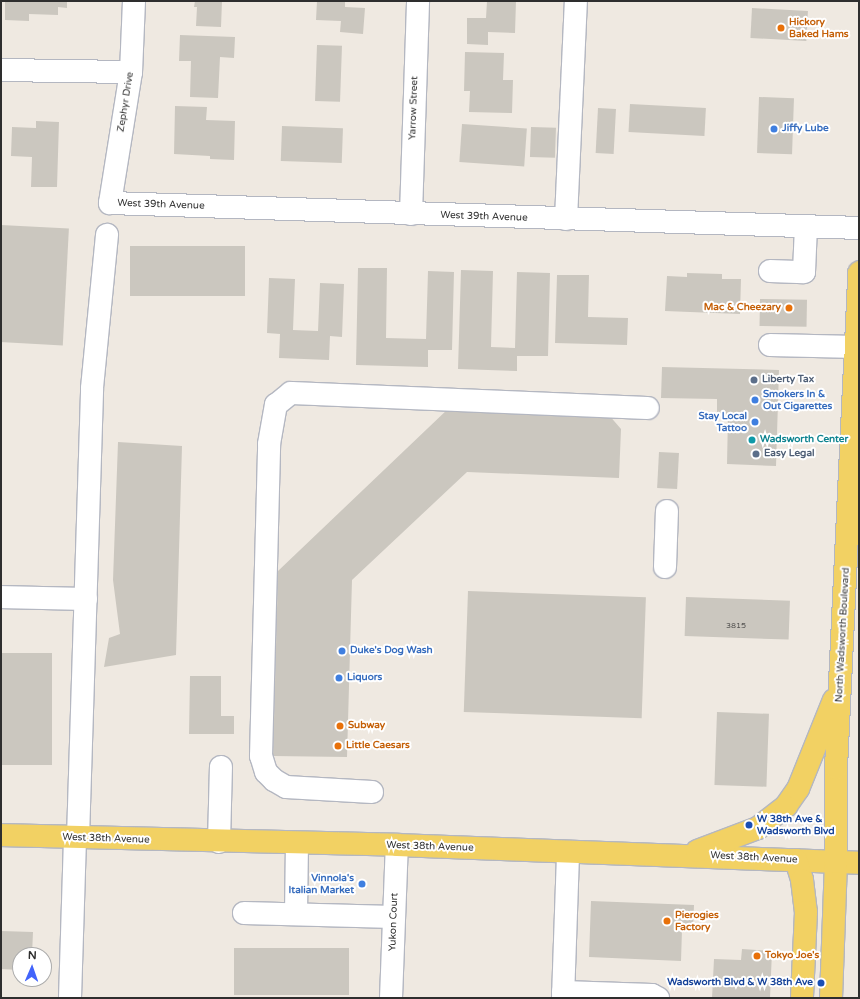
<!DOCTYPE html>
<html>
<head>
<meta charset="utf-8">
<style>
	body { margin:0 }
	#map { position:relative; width:860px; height:999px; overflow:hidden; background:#efe9e1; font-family:"Varela Round",sans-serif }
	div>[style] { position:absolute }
	.building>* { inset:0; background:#cbc7bf; transform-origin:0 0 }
	.roads { filter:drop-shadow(1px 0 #b4b7c1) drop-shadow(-1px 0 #b4b7c1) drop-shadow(0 1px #b4b7c1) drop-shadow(0 -1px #b4b7c1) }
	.minor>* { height:22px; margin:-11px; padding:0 11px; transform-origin:11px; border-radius:11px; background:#fff }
	.major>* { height:22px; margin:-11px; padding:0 11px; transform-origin:11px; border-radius:11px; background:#f2d163 }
	.dots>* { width:11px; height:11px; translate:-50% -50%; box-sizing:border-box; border:2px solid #fff; border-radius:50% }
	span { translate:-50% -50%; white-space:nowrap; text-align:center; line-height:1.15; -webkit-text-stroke:4px #fff; paint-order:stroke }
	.number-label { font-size:8px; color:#555452 }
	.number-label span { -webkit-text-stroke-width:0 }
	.food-label { font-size:10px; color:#c56008; font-weight:700 }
	.left { translate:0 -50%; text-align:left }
	.right { translate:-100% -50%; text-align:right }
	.street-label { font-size:10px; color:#2e2e2e }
	.shop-label { font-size:10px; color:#366cbe; font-weight:700 }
	.service-label { font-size:10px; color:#4e5e75; font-weight:700 }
	.culture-label { font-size:10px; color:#0d838f; font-weight:700 }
	.transit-label { font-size:10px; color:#164399; font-weight:700 }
	.frame { position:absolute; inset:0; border:2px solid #2e2e2e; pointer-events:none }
	.north { position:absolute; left:12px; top:947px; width:40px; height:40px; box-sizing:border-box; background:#fff; border:1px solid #ababab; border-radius:50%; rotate:2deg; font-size:11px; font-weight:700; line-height:16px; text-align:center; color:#2e2e2e }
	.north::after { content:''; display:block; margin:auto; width:14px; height:18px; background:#4264fb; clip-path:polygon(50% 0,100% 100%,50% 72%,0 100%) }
</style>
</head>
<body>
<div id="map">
	<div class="building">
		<i style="clip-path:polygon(5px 1px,67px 1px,67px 8px,58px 7px,58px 15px,29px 14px,29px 21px,5px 20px)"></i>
		<i style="clip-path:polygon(195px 1px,222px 1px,221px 27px,196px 26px,197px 7px,194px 7px)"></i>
		<i style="clip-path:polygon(317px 1px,345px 1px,345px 7px,365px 8px,363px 34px,340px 32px,341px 21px,316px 20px)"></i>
		<i style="clip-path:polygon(487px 1px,516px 1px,515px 33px,488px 32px,488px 45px,467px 44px,467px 18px,486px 18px)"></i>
		<i style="left:752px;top:8px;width:56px;height:30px;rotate:3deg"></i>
		<i style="clip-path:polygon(180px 35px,235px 37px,234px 58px,220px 57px,218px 98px,190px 97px,191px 61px,179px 61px)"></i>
		<i style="left:317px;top:45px;width:25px;height:56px;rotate:2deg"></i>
		<i style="clip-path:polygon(465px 52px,504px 53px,503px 80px,513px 80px,512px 113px,469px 112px,470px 91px,464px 91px)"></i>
		<i style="left:759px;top:97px;width:35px;height:56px;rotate:2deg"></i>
		<i style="left:630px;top:104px;width:76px;height:28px;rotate:3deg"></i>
		<i style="clip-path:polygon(175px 106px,207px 107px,206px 120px,235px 121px,234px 160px,210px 159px,210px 156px,174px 154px)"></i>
		<i style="left:598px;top:108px;width:18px;height:45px;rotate:3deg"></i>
		<i style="clip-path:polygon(36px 121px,59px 122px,57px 187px,31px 187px,32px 157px,11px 156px,12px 127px,36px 128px)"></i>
		<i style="left:462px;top:124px;width:65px;height:38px;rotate:4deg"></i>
		<i style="left:282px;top:126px;width:61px;height:35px;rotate:2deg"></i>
		<i style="left:531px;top:127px;width:25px;height:30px;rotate:2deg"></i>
		<i style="left:1px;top:225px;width:68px;height:117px;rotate:3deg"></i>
		<i style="left:130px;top:246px;width:115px;height:50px"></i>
		<i style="clip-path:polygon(358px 268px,387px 268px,386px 338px,426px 339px,428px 271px,454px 272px,452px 350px,428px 350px,428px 367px,356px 365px)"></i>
		<i style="clip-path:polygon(461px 270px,493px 271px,491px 347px,515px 348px,517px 272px,550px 273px,548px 356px,517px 356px,517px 371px,458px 369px)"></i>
		<i style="clip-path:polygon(687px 273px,722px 274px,722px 279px,741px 279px,740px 314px,665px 311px,667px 276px,687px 277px)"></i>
		<i style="clip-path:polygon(557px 275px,589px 275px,588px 317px,628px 318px,627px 345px,555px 343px)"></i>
		<i style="clip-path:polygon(269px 278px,295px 279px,293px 330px,318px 331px,320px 283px,344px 284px,342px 337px,330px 336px,329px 360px,279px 358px,280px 334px,267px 333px)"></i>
		<i style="left:760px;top:299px;width:47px;height:27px;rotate:1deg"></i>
		<i style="clip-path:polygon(662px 367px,779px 370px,776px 466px,727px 464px,728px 416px,717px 415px,717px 399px,661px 398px)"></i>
		<i style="clip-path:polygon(449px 408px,608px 414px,621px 429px,619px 478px,467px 472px,352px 580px,347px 757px,273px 756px,278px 571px)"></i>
		<i style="clip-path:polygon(118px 442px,182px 446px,176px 655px,104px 667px,109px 638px,120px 634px,113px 580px)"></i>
		<i style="left:659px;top:452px;width:20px;height:36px;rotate:3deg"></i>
		<i style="left:468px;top:591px;width:178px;height:121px;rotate:2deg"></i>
		<i style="left:686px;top:597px;width:104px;height:39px;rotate:2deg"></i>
		<i style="left:1px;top:653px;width:51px;height:112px"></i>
		<i style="clip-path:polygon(190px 676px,221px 676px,221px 716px,234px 716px,234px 734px,189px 734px)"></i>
		<i style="left:717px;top:712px;width:52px;height:73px;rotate:2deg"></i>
		<i style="clip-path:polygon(591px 901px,694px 905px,693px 930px,682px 930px,681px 961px,589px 957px)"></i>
		<i style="clip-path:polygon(1px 931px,33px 932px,32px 955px,20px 955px,20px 970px,1px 969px)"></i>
		<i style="left:234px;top:948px;width:115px;height:47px"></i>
		<i style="clip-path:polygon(742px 949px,772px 951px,770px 998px,712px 998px,714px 959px,741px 960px)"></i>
	</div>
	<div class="roads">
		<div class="minor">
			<i style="left:134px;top:1px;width:71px;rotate:92.4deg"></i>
			<i style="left:131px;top:72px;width:133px;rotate:99.1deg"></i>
			<i style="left:110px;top:203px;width:749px;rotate:1.91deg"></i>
			<i style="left:1px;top:70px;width:130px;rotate:0.9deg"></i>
			<i style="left:411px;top:214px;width:213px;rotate:-88.1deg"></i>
			<i style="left:566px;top:219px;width:218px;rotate:-87.4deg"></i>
			<i style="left:770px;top:271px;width:34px;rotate:2deg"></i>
			<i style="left:804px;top:272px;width:45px;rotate:-87.5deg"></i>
			<i style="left:770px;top:345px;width:87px;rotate:1.3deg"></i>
			<i style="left:665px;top:567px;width:56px;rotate:-88deg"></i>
			<i style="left:1px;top:597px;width:85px;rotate:1.3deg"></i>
			<i style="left:372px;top:792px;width:86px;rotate:-176.7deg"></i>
			<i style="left:286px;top:787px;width:14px;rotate:-150deg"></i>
			<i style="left:274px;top:780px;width:11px;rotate:-135deg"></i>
			<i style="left:266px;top:772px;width:17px;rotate:-107deg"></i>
			<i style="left:261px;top:756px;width:312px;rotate:-88.5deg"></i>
			<i style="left:269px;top:444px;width:40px;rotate:-80deg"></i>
			<i style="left:276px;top:405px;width:19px;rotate:-39deg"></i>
			<i style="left:291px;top:393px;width:357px;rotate:2.4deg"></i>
			<i style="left:78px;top:838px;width:450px;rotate:-88.2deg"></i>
			<i style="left:92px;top:388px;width:154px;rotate:-84.4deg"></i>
			<i style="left:219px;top:842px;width:75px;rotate:-88.5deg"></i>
			<i style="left:244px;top:913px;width:150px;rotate:1.5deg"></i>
			<i style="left:296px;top:914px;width:70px;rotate:-89.2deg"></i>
			<i style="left:563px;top:992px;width:89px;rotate:1.9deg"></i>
			<i style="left:652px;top:995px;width:7px;rotate:27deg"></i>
			<i style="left:70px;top:998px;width:160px;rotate:-88.2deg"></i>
			<i style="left:391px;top:998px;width:153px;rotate:-87.8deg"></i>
			<i style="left:563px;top:998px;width:145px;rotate:-88deg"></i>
		</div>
		<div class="major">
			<i style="left:1px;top:835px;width:396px;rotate:1.4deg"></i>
			<i style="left:397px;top:845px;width:462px;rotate:2.2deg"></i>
			<i style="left:697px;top:851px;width:65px;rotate:-20.7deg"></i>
			<i style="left:758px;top:828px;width:36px;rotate:-38deg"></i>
			<i style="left:786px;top:806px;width:21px;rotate:-55deg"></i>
			<i style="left:798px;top:789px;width:96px;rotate:-68deg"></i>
			<i style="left:796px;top:860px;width:21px;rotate:73deg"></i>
			<i style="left:802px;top:880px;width:32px;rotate:83deg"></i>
			<i style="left:806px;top:912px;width:86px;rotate:92.7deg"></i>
			<i style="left:831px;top:998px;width:136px;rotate:-87.9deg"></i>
			<i style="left:836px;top:862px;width:94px;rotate:-90deg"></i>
			<i style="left:836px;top:768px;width:496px;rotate:-87.3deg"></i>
		</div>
	</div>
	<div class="dots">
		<i style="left:781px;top:28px;background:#e8710a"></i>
		<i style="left:774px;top:129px;background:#3f7fe0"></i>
		<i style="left:789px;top:308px;background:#e8710a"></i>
		<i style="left:754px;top:380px;background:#5c6f8a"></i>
		<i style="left:755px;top:400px;background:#3f7fe0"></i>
		<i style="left:755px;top:422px;background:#3f7fe0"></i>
		<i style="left:752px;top:440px;background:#0f9aa8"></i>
		<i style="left:756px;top:454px;background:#5c6f8a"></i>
		<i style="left:342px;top:651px;background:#3f7fe0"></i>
		<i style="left:339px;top:678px;background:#3f7fe0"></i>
		<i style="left:340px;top:726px;background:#e8710a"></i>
		<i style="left:338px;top:746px;background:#e8710a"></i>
		<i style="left:749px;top:825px;background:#1a4fb4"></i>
		<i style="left:362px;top:884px;background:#3f7fe0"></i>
		<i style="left:667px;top:921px;background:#e8710a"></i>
		<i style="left:757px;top:956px;background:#e8710a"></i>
		<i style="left:821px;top:983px;background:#1a4fb4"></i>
	</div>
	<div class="number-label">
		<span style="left:736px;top:626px">3815</span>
	</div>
	<div class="food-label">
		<span class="left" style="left:789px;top:28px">Hickory<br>Baked Hams</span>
		<span class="right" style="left:781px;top:308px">Mac &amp; Cheezary</span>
		<span class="left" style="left:348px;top:726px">Subway</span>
		<span class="left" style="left:346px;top:746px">Little Caesars</span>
		<span class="left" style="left:675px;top:921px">Pierogies<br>Factory</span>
		<span class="left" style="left:765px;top:956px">Tokyo Joe's</span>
	</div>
	<div class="street-label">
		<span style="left:126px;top:102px;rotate:-81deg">Zephyr Drive</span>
		<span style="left:414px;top:108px;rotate:-88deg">Yarrow Street</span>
		<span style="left:161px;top:205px;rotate:2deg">West 39th Avenue</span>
		<span style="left:484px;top:217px;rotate:2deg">West 39th Avenue</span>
		<span style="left:843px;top:635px;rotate:-87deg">North Wadsworth Boulevard</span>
		<span style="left:106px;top:839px;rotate:2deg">West 38th Avenue</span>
		<span style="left:430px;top:847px;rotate:2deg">West 38th Avenue</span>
		<span style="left:754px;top:858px;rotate:3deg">West 38th Avenue</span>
		<span style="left:394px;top:922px;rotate:-88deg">Yukon Court</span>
	</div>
	<div class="shop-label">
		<span class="left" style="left:782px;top:129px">Jiffy Lube</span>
		<span class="left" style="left:763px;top:400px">Smokers In &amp;<br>Out Cigarettes</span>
		<span class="right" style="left:747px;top:422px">Stay Local<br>Tattoo</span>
		<span class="left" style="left:350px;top:651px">Duke's Dog Wash</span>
		<span class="left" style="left:347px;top:678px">Liquors</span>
		<span class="right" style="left:354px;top:884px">Vinnola's<br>Italian Market</span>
	</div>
	<div class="service-label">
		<span class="left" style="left:762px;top:380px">Liberty Tax</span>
		<span class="left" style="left:764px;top:454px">Easy Legal</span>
	</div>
	<div class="culture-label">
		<span class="left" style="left:760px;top:440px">Wadsworth Center</span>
	</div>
	<div class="transit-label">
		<span class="left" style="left:757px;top:825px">W 38th Ave &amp;<br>Wadsworth Blvd</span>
		<span class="right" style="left:813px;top:983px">Wadsworth Blvd &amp; W 38th Ave</span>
	</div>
	<div class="frame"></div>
	<div class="north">N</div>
</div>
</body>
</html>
